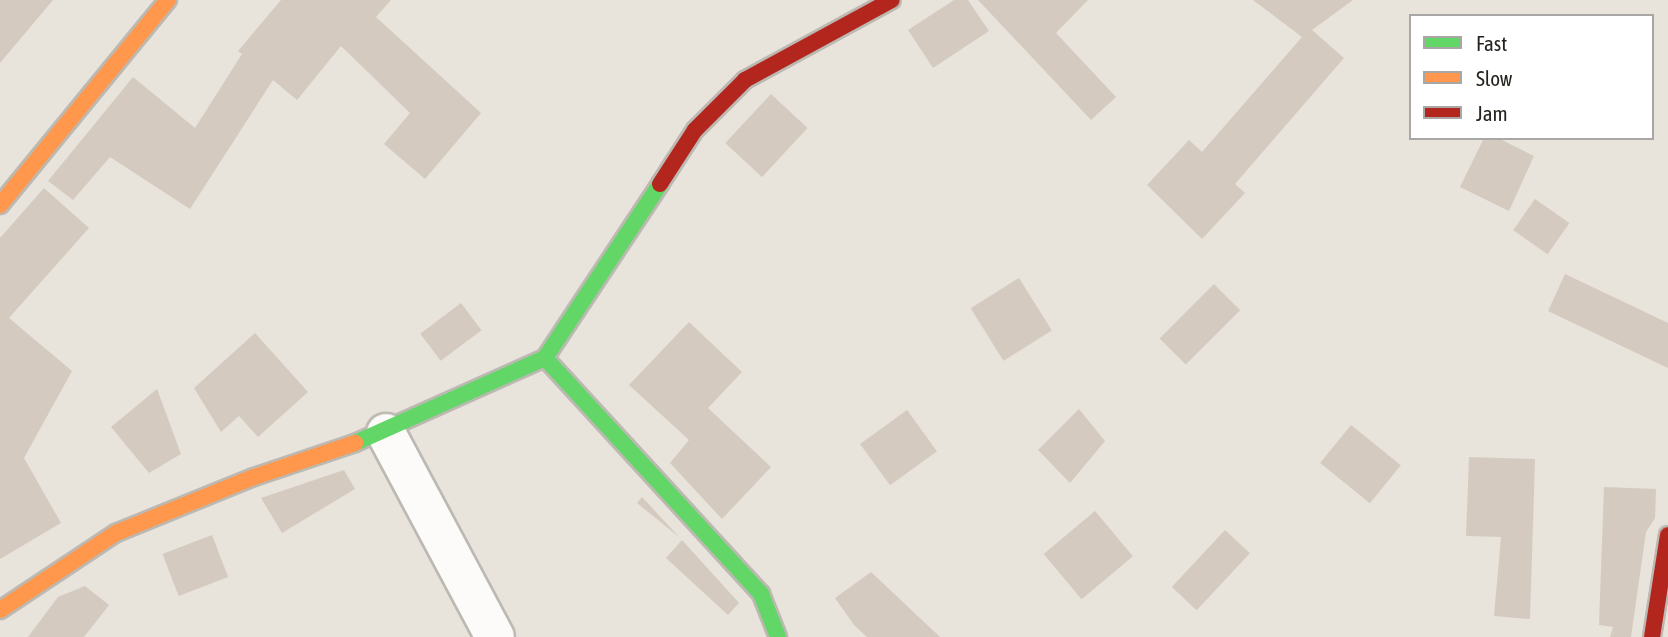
<!DOCTYPE html>
<html>
<head>
<meta charset="utf-8">
<style>
	body { margin:0 }
	#map { position:relative; width:1668px; height:637px; overflow:hidden; background:#e8e3db; font-family:"Asap Condensed",sans-serif }
	div>[style] { position:absolute }
	.building>* { inset:0; background:#d5cabf; transform-origin:0 0 }
	.roads { filter:drop-shadow(2px 0 #bcb9b2) drop-shadow(-2px 0 #bcb9b2) drop-shadow(0 2px #bcb9b2) drop-shadow(0 -2px #bcb9b2) }
	.street>* { height:38px; margin:-19px; padding:0 19px; transform-origin:19px; border-radius:19px; background:#fcfbfa }
	.fast>* { height:16px; margin:-8px; padding:0 8px; transform-origin:8px; border-radius:8px; background:#63d668 }
	.slow>* { height:16px; margin:-8px; padding:0 8px; transform-origin:8px; border-radius:8px; background:#ff974d }
	.jam>* { height:16px; margin:-8px; padding:0 8px; transform-origin:8px; border-radius:8px; background:#b3261e }
	span { translate:-50% -50%; white-space:nowrap; text-align:center; line-height:1.15; -webkit-text-stroke:7px #fff; paint-order:stroke }
	.legend { position:absolute; left:1409px; top:14px; width:245px; height:126px; box-sizing:border-box; background:#fff; border:2px solid #a8a7a5; margin:0; padding:9px 12px; list-style:none; font-size:21px; color:#26231e }
	.legend li { display:flex; align-items:center; gap:14px; height:35px }
	.legend b { width:35px; border:2px solid #a8a7a5 }
</style>
</head>
<body>
<div id="map">
	<div class="building">
		<i style="clip-path:polygon(0 0,53px 0,0 63px)"></i>
		<i style="clip-path:polygon(281px 0,391px 0,376px 17px,481px 113px,425px 179px,384px 144px,410px 113px,341px 46px,297px 100px,273px 80px,190px 209px,110px 157px,73px 200px,48px 181px,133px 77px,195px 128px,242px 54px,238px 51px)"></i>
		<i style="clip-path:polygon(954px 0,968px 0,989px 31px,933px 68px,908px 30px)"></i>
		<i style="clip-path:polygon(978px 0,1088px 0,1056px 33px,1116px 97px,1091px 120px)"></i>
		<i style="clip-path:polygon(1253px 0,1353px 0,1312px 30px,1344px 58px,1235px 184px,1245px 193px,1202px 239px,1147px 185px,1189px 140px,1202px 152px,1302px 37px)"></i>
		<i style="left:771px;top:94px;width:50px;height:67px;rotate:43deg"></i>
		<i style="clip-path:polygon(1484px 138px,1498px 138px,1534px 156px,1509px 211px,1460px 187px)"></i>
		<i style="clip-path:polygon(44px 188px,89px 228px,9px 318px,72px 371px,24px 458px,61px 523px,0 559px,0 238px)"></i>
		<i style="left:1535px;top:199px;width:42px;height:38px;rotate:35deg"></i>
		<i style="clip-path:polygon(1565px 274px,1668px 323px,1668px 368px,1548px 311px)"></i>
		<i style="left:1019px;top:278px;width:62px;height:57px;rotate:58deg"></i>
		<i style="left:1214px;top:284px;width:37px;height:77px;rotate:45deg"></i>
		<i style="left:461px;top:303px;width:34px;height:51px;rotate:53deg"></i>
		<i style="clip-path:polygon(689px 322px,742px 372px,708px 408px,771px 467px,722px 519px,670px 463px,689px 440px,629px 385px)"></i>
		<i style="clip-path:polygon(255px 333px,308px 392px,258px 437px,239px 416px,221px 432px,194px 388px)"></i>
		<i style="clip-path:polygon(157px 389px,181px 454px,149px 473px,111px 427px)"></i>
		<i style="clip-path:polygon(1079px 409px,1105px 441px,1070px 483px,1038px 450px)"></i>
		<i style="left:907px;top:410px;width:51px;height:58px;rotate:54deg"></i>
		<i style="left:1351px;top:425px;width:64px;height:49px;rotate:39deg"></i>
		<i style="clip-path:polygon(1469px 457px,1535px 459px,1530px 619px,1494px 616px,1501px 537px,1466px 536px)"></i>
		<i style="clip-path:polygon(344px 470px,355px 489px,282px 533px,261px 498px)"></i>
		<i style="clip-path:polygon(1604px 487px,1656px 489px,1655px 518px,1646px 532px,1631px 637px,1610px 637px,1613px 627px,1599px 625px)"></i>
		<i style="clip-path:polygon(642px 497px,679px 537px,637px 503px)"></i>
		<i style="left:1095px;top:511px;width:59px;height:67px;rotate:50deg"></i>
		<i style="left:1225px;top:530px;width:34px;height:78px;rotate:43deg"></i>
		<i style="left:212px;top:535px;width:45px;height:53px;rotate:69deg"></i>
		<i style="clip-path:polygon(682px 540px,739px 603px,728px 615px,666px 558px)"></i>
		<i style="clip-path:polygon(871px 572px,940px 637px,867px 637px,854px 625px,835px 598px)"></i>
		<i style="clip-path:polygon(85px 586px,109px 605px,84px 637px,28px 637px,58px 597px)"></i>
	</div>
	<div class="roads">
		<div class="street">
			<i style="left:386px;top:433px;width:231px;rotate:61.9deg"></i>
		</div>
		<div class="fast">
			<i style="left:545px;top:358px;width:320px;rotate:47.5deg"></i>
			<i style="left:761px;top:594px;width:46px;rotate:68.4deg"></i>
			<i style="left:355px;top:443px;width:208px;rotate:-24.1deg"></i>
			<i style="left:545px;top:358px;width:209px;rotate:-56.5deg"></i>
		</div>
		<div class="slow">
			<i style="left:0;top:205px;width:265px;rotate:-50.7deg"></i>
			<i style="left:0;top:610px;width:139px;rotate:-33.6deg"></i>
			<i style="left:116px;top:533px;width:149px;rotate:-22.1deg"></i>
			<i style="left:254px;top:477px;width:107px;rotate:-18.6deg"></i>
		</div>
		<div class="jam">
			<i style="left:660px;top:184px;width:64px;rotate:-57.1deg"></i>
			<i style="left:695px;top:130px;width:71px;rotate:-45deg"></i>
			<i style="left:745px;top:80px;width:167px;rotate:-28.6deg"></i>
			<i style="left:1652px;top:637px;width:103px;rotate:-81.1deg"></i>
		</div>
	</div>
	<ul class="legend">
	<li><b style="height:9px;background:#63d668"></b>Fast</li>
	<li><b style="height:9px;background:#ff974d"></b>Slow</li>
	<li><b style="height:9px;background:#b3261e"></b>Jam</li>
	</ul>
</div>
</body>
</html>
